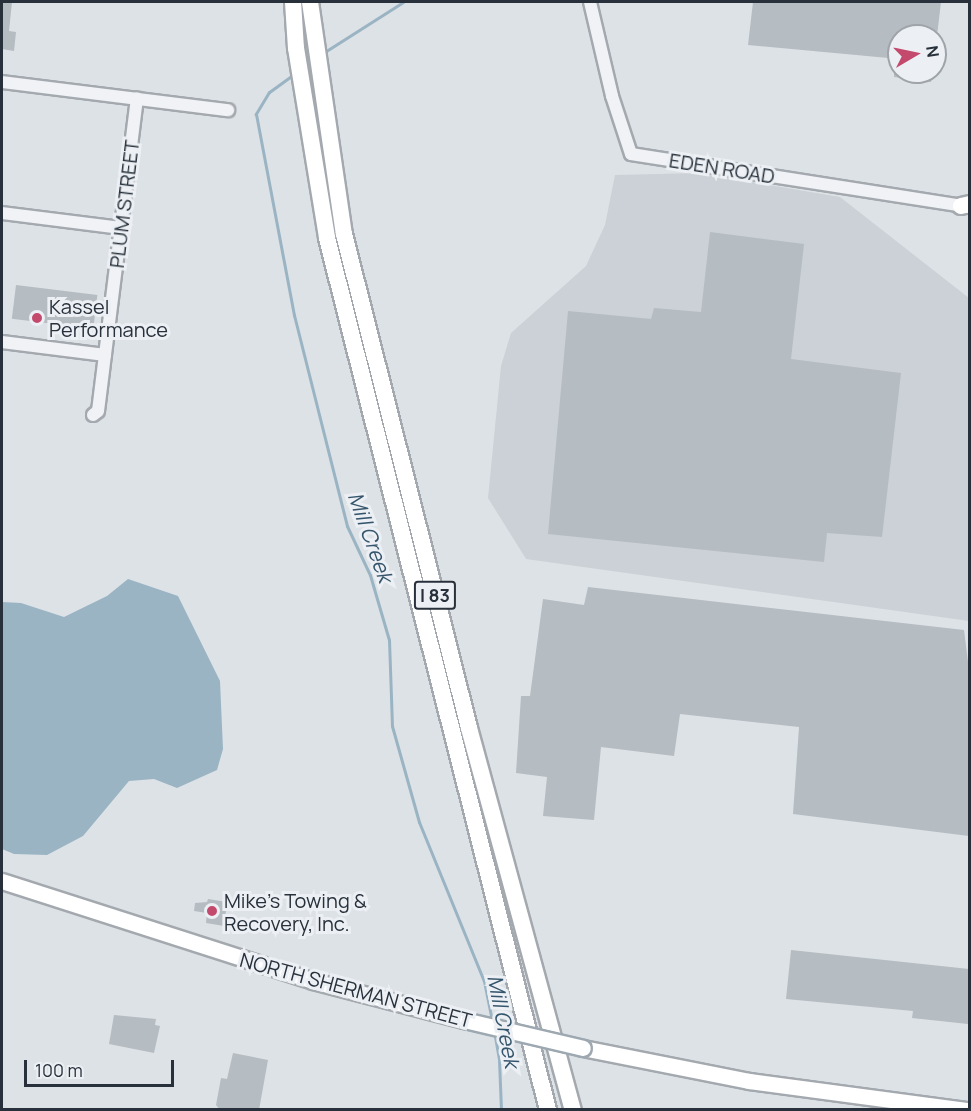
<!DOCTYPE html>
<html>
<head>
<meta charset="utf-8">
<style>
	body { margin:0 }
	#map { position:relative; width:971px; height:1111px; overflow:hidden; background:#dde2e6; font-family:Manrope,sans-serif }
	div>[style] { position:absolute }
	.built>* { inset:0; background:#cbd1d7 }
	.water>* { inset:0; background:#9ab4c4 }
	.stream>* { height:3px; margin:-1.5px; padding:0 1.5px; transform-origin:1.5px; border-radius:1.5px; background:#9ab4c4 }
	.building>* { inset:0; background:#b5bcc2; transform-origin:0 0 }
	.roads { filter:drop-shadow(2px 0 #a3a9af) drop-shadow(-2px 0 #a3a9af) drop-shadow(0 2px #a3a9af) drop-shadow(0 -2px #a3a9af) }
	.minor>* { height:12px; margin:-6px; padding:0 6px; transform-origin:6px; border-radius:6px; background:#f0f2f5 }
	.major>* { height:15px; margin:-7.5px; padding:0 7.5px; transform-origin:7.5px; border-radius:7.5px; background:#fff }
	.highway>* { height:16px; margin:-8px; padding:0 8px; transform-origin:8px; border-radius:8px; background:#fff }
	.bridges { filter:drop-shadow(2px 0 #9da8b1) drop-shadow(-2px 0 #9da8b1) drop-shadow(0 2px #9da8b1) drop-shadow(0 -2px #9da8b1) }
	.major-bridge>* { height:15px; margin:-7.5px; padding:0 7.5px; transform-origin:7.5px; border-radius:7.5px; background:#fff }
	.dots>* { width:16px; height:16px; translate:-50% -50%; box-sizing:border-box; border:3px solid #ecf0f4; border-radius:50% }
	span { translate:-50% -50%; white-space:nowrap; text-align:center; line-height:1.15; -webkit-text-stroke:6px #ecf0f4; paint-order:stroke }
	.shield-label span { padding:2px 4px; background:#ecf0f4; border:2px solid; border-radius:4px; -webkit-text-stroke-width:0 }
	.shield-label { font-size:18px; color:#28313b; font-weight:700 }
	.street-label { font-size:20px; color:#28313b }
	.poi-label { font-size:20px; color:#28313b }
	.left { translate:0 -50%; text-align:left }
	.water-label { font-size:21px; color:#35556c; font-style:italic }
	.frame { position:absolute; inset:0; border:3px solid #28313b; pointer-events:none }
	.north { position:absolute; left:887px; top:24px; width:60px; height:60px; box-sizing:border-box; background:#ecf0f4; border:2px solid #9ea4aa; border-radius:50%; rotate:81deg; font-size:16px; font-weight:700; line-height:24px; text-align:center; color:#28313b }
	.north::after { content:''; display:block; margin:auto; width:21px; height:27px; background:#c34a6c; clip-path:polygon(50% 0,100% 100%,50% 72%,0 100%) }
	.scale { position:absolute; left:24px; top:1060px; width:150px; height:27px; box-sizing:border-box; border:3px solid #28313b; border-top:0; padding-left:8px; font-size:18px; line-height:21px; white-space:nowrap; color:#28313b; -webkit-text-stroke:4px #ecf0f4; paint-order:stroke }
</style>
</head>
<body>
<div id="map">
	<div class="built">
		<i style="clip-path:polygon(700px 173px,840px 197px,969px 298px,969px 621px,526px 559px,488px 498px,501px 366px,511px 333px,586px 266px,605px 225px,615px 175px)"></i>
	</div>
	<div class="water">
		<i style="clip-path:polygon(128px 579px,178px 596px,220px 681px,223px 749px,217px 770px,177px 788px,154px 779px,129px 781px,83px 836px,47px 855px,14px 854px,2px 849px,2px 602px,21px 603px,64px 617px,107px 596px)"></i>
	</div>
	<div class="stream">
		<i style="left:323px;top:53px;width:95px;rotate:-32.5deg"></i>
		<i style="left:294px;top:74px;width:31px;rotate:144deg"></i>
		<i style="left:269px;top:92px;width:26px;rotate:121deg"></i>
		<i style="left:256px;top:114px;width:205px;rotate:79.3deg"></i>
		<i style="left:294px;top:315px;width:218px;rotate:75.9deg"></i>
		<i style="left:347px;top:526px;width:54px;rotate:64.9deg"></i>
		<i style="left:370px;top:575px;width:68px;rotate:73.7deg"></i>
		<i style="left:389px;top:640px;width:86px;rotate:88deg"></i>
		<i style="left:392px;top:726px;width:100px;rotate:74.3deg"></i>
		<i style="left:419px;top:822px;width:172px;rotate:67.8deg"></i>
		<i style="left:484px;top:981px;width:41px;rotate:78.7deg"></i>
		<i style="left:494px;top:1031px;width:29px;rotate:80deg"></i>
		<i style="left:499px;top:1060px;width:50px;rotate:87.7deg"></i>
	</div>
	<div class="building">
		<i style="clip-path:polygon(2px 2px,12px 2px,9px 31px,16px 32px,14px 51px,2px 49px)"></i>
		<i style="clip-path:polygon(753px 2px,941px 2px,937px 36px,899px 36px,899px 59px,748px 45px)"></i>
		<i style="clip-path:polygon(894px 72px,932px 72px,931px 82px,894px 77px)"></i>
		<i style="clip-path:polygon(710px 232px,804px 244px,791px 359px,901px 373px,882px 537px,827px 533px,824px 562px,548px 534px,568px 311px,651px 319px,654px 308px,701px 312px)"></i>
		<i style="left:16px;top:285px;width:82px;height:34px;rotate:7deg"></i>
		<i style="clip-path:polygon(588px 587px,964px 630px,969px 670px,969px 836px,793px 814px,799px 727px,680px 714px,674px 756px,601px 747px,594px 820px,543px 816px,547px 777px,516px 773px,521px 696px,530px 696px,543px 599px,584px 605px)"></i>
		<i style="clip-path:polygon(208px 899px,227px 902px,224px 926px,206px 923px,207px 913px,194px 911px,195px 903px,207px 902px)"></i>
		<i style="clip-path:polygon(791px 950px,969px 969px,968px 1024px,912px 1018px,913px 1011px,786px 999px)"></i>
		<i style="clip-path:polygon(114px 1015px,156px 1019px,155px 1025px,160px 1026px,154px 1053px,109px 1044px)"></i>
		<i style="clip-path:polygon(233px 1053px,268px 1060px,259px 1110px,220px 1110px,216px 1105px,221px 1078px,227px 1079px)"></i>
	</div>
	<div class="roads">
		<div class="minor">
			<i style="left:590px;top:2px;width:97px;rotate:76.8deg"></i>
			<i style="left:612px;top:96px;width:61px;rotate:71.9deg"></i>
			<i style="left:631px;top:154px;width:342px;rotate:8.9deg"></i>
			<i style="left:2px;top:82px;width:228px;rotate:7.1deg"></i>
			<i style="left:2px;top:213px;width:120px;rotate:7.2deg"></i>
			<i style="left:2px;top:342px;width:104px;rotate:7.2deg"></i>
			<i style="left:93px;top:415px;width:6px;rotate:-39deg"></i>
			<i style="left:98px;top:411px;width:315px;rotate:-82.9deg"></i>
		</div>
		<div class="major">
			<i style="left:2px;top:881px;width:327px;rotate:17.8deg"></i>
			<i style="left:313px;top:981px;width:156px;rotate:14.5deg"></i>
			<i style="left:583px;top:1048px;width:169px;rotate:11.2deg"></i>
			<i style="left:749px;top:1081px;width:219px;rotate:7.6deg"></i>
		</div>
		<div class="highway">
			<i style="left:293px;top:2px;width:46px;rotate:86.3deg"></i>
			<i style="left:296px;top:48px;width:193px;rotate:80.7deg"></i>
			<i style="left:327px;top:238px;width:900px;rotate:75.78deg"></i>
			<i style="left:310px;top:2px;width:234px;rotate:81.7deg"></i>
			<i style="left:344px;top:234px;width:510px;rotate:75.8deg"></i>
			<i style="left:469px;top:728px;width:396px;rotate:74.8deg"></i>
			<i style="left:961px;top:206px;width:9px;rotate:-13deg"></i>
		</div>
	</div>
	<div class="bridges">
		<div class="major-bridge">
			<i style="left:464px;top:1020px;width:122px;rotate:13.2deg"></i>
		</div>
	</div>
	<div class="dots">
		<i style="left:37px;top:318px;background:#c34a6c"></i>
		<i style="left:212px;top:911px;background:#c34a6c"></i>
	</div>
	<div class="shield-label">
		<span style="left:435px;top:595px">I 83</span>
	</div>
	<div class="street-label">
		<span style="left:722px;top:168px;rotate:9deg">EDEN ROAD</span>
		<span style="left:124px;top:204px;rotate:-83deg">PLUM STREET</span>
		<span style="left:356px;top:990px;rotate:15deg">NORTH SHERMAN STREET</span>
	</div>
	<div class="poi-label">
		<span class="left" style="left:49px;top:318px">Kassel<br>Performance</span>
		<span class="left" style="left:224px;top:912px">Mike's Towing &amp;<br>Recovery, Inc.</span>
	</div>
	<div class="water-label">
		<span style="left:371px;top:537px;rotate:70deg">Mill Creek</span>
		<span style="left:504px;top:1021px;rotate:79deg">Mill Creek</span>
	</div>
	<div class="frame"></div>
	<div class="north">N</div>
	<div class="scale">100 m</div>
</div>
</body>
</html>
